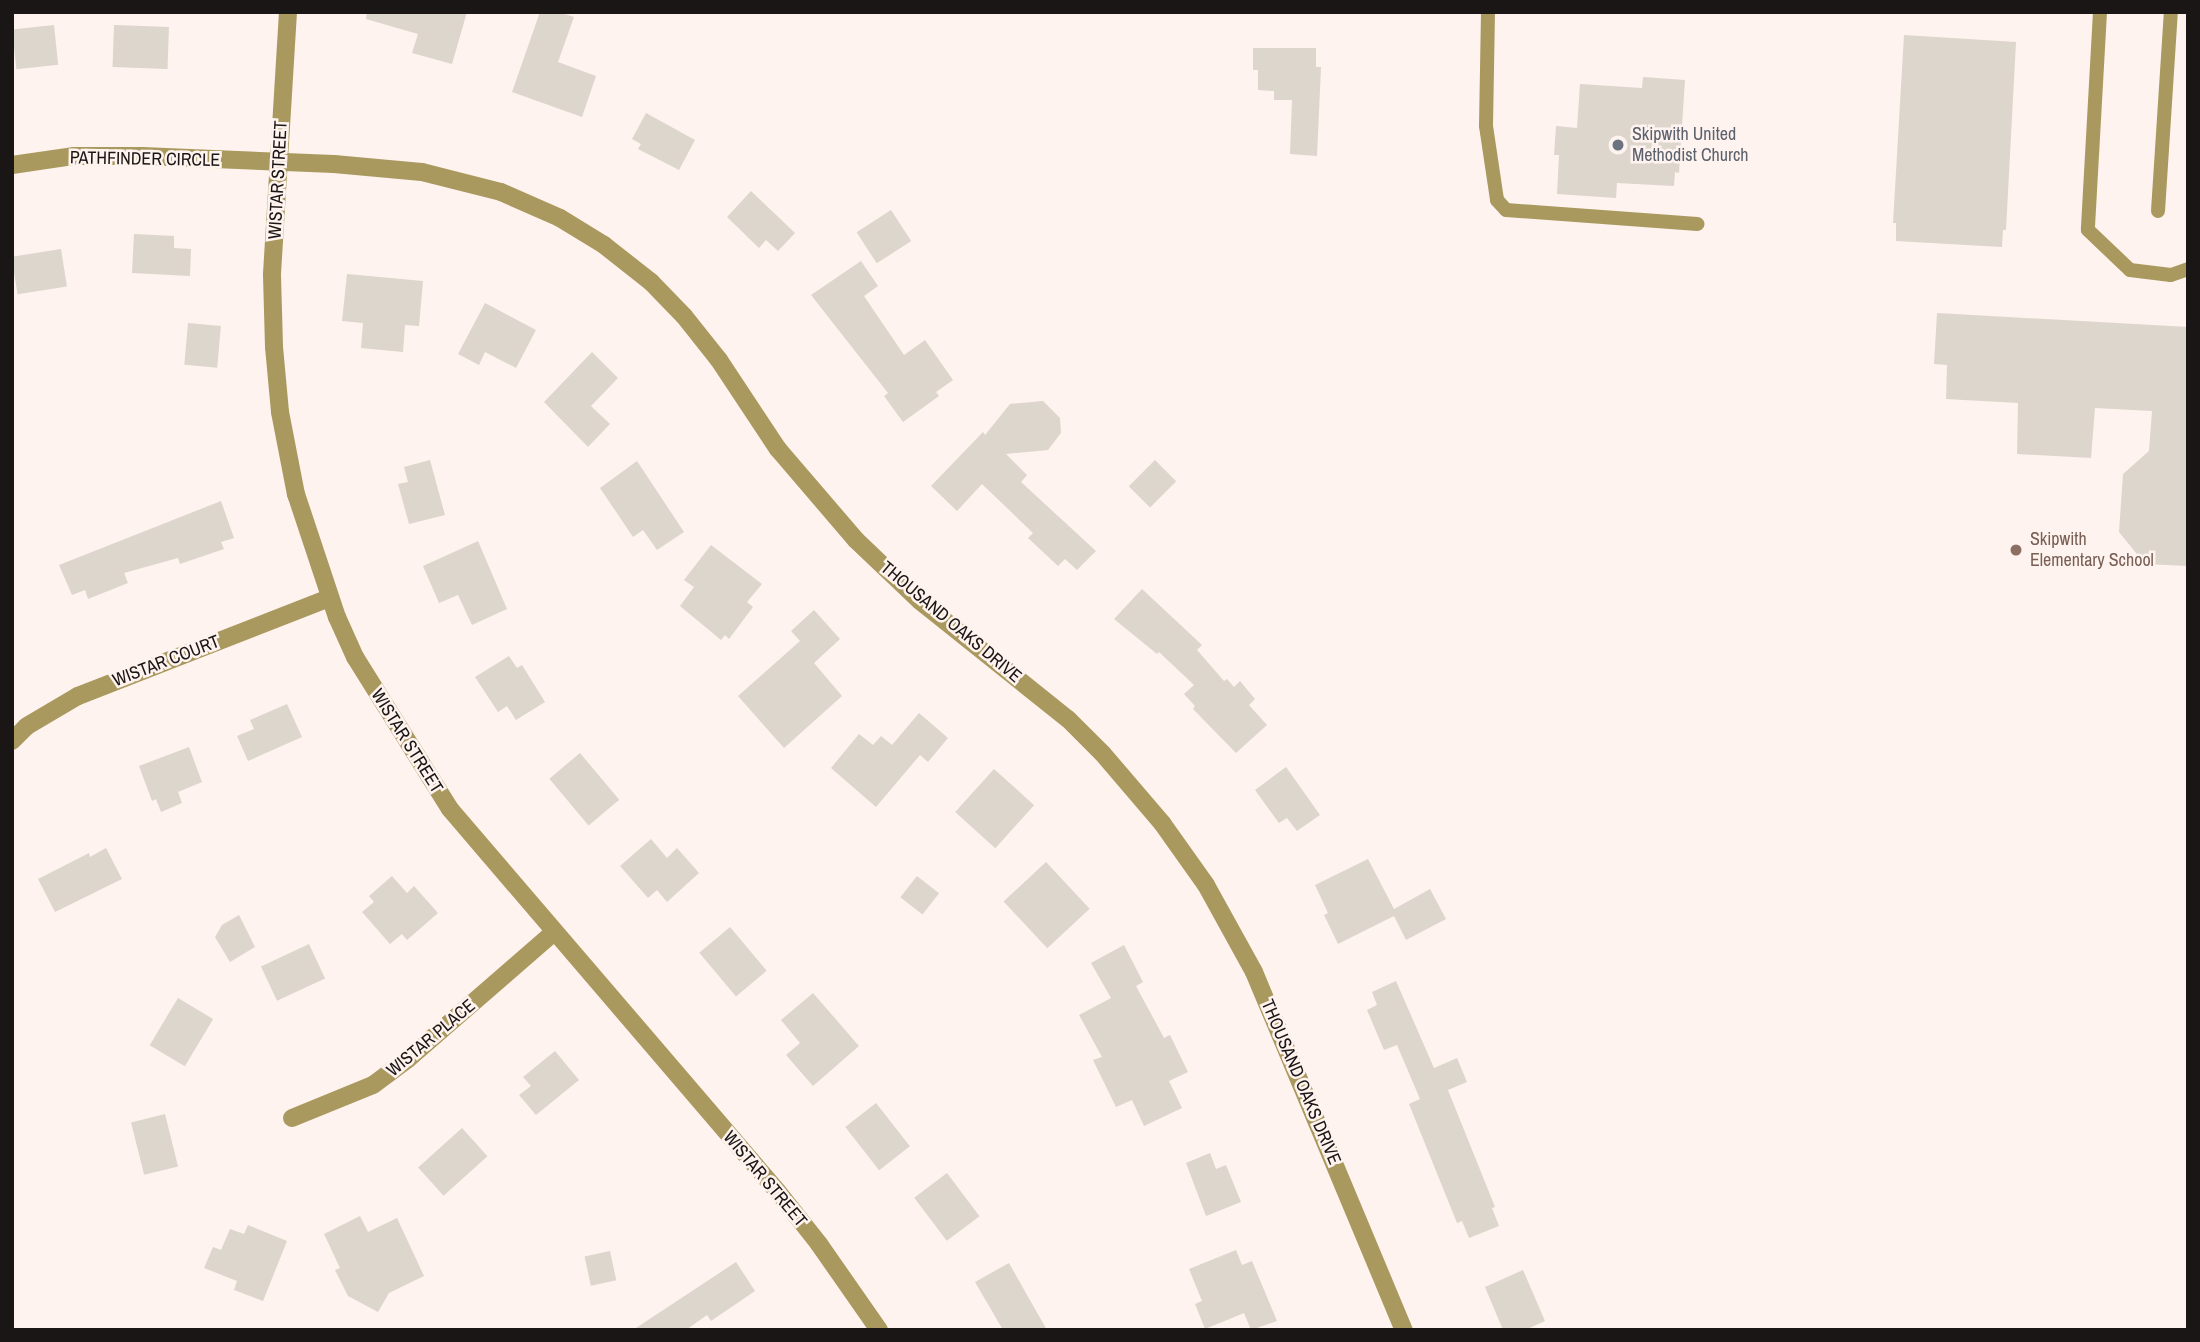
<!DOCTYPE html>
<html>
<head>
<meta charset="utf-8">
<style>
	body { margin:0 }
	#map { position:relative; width:2200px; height:1342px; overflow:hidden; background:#fef3ee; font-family:"Archivo Narrow",sans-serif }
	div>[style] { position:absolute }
	.building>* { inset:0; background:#dcd6cd; transform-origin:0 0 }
	.lane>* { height:14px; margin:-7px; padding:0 7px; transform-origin:7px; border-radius:7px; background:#aa995f }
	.street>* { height:18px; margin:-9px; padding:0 9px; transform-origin:9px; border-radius:9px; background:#aa995f }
	.dots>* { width:19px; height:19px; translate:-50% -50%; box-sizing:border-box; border:4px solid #fef3ee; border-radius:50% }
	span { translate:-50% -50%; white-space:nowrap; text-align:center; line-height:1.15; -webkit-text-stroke:5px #fef3ee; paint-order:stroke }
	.worship-label { font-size:18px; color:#5b616d }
	.left { translate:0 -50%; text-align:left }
	.street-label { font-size:18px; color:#1a1615 }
	.education-label { font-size:18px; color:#785e54 }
	.frame { position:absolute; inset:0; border:14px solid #1a1615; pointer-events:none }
</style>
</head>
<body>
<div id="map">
	<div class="building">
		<i style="clip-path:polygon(367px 12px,467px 12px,452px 64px,412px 53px,418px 34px,366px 19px)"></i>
		<i style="clip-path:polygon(540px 12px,559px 12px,574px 17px,558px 62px,596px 76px,582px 117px,512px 92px)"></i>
		<i style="left:54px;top:25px;width:40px;height:42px;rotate:84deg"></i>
		<i style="left:114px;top:25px;width:55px;height:42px;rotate:2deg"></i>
		<i style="clip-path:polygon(1904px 35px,2016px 42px,2006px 230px,2003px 230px,2002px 247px,1896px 241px,1896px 223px,1893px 223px)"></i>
		<i style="clip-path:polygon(1253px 48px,1316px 48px,1316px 67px,1321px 67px,1317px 156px,1290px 154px,1292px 100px,1274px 100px,1274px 91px,1258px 90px,1258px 70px,1253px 70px)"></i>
		<i style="clip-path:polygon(1643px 77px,1685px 80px,1679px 173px,1675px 172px,1674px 186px,1617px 183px,1616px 198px,1557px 194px,1559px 155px,1554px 155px,1556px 126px,1577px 128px,1580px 84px,1642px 88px)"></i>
		<i style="clip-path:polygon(646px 113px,695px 140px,679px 170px,638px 149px,641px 144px,632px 139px)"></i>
		<i style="clip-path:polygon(751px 191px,795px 233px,778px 251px,766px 240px,759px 248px,727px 217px)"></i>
		<i style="left:891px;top:210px;width:37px;height:41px;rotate:57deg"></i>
		<i style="clip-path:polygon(134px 234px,174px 236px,174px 248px,191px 249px,190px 276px,132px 273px)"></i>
		<i style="left:61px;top:249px;width:38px;height:50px;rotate:81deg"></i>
		<i style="clip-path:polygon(861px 261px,878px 286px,864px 296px,904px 355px,925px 340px,953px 380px,936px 392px,939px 396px,903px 422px,884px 396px,888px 393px,811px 295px)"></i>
		<i style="clip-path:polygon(347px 274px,423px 281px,419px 326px,405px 325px,403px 352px,361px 348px,363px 323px,342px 321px)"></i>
		<i style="clip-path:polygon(485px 303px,536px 330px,516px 368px,485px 352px,479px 365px,458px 354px)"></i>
		<i style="clip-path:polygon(1937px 313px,2188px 327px,2188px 566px,2145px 564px,2119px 532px,2123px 474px,2149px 451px,2152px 411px,2095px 408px,2091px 458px,2017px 454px,2018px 403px,1946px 399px,1947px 365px,1934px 364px)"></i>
		<i style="left:188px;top:323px;width:33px;height:42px;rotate:5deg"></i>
		<i style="clip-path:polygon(592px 352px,618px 378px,591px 406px,610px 424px,588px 447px,544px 402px)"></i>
		<i style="clip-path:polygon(1043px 401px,1060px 418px,1061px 433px,1048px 450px,1006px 454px,1027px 475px,1021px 482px,1096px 551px,1077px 570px,1065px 559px,1058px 566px,1028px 538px,1033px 533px,982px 484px,957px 511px,931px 486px,983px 432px,985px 435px,1010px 404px)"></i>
		<i style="clip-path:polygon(430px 460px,445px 515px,409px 524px,398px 484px,408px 482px,404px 467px)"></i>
		<i style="left:1155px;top:460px;width:30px;height:37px;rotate:45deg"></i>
		<i style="clip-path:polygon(637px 461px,684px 532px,657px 550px,643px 530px,633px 537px,600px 488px)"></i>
		<i style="clip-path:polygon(221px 501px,234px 538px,221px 542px,224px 549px,180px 564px,178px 558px,124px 573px,128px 583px,88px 599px,85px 590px,72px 595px,59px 565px)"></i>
		<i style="clip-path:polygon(478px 541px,507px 609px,472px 625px,458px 595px,439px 603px,423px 566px)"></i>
		<i style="clip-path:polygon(711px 545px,762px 584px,747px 602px,753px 607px,729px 639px,725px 635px,721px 640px,680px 606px,694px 587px,684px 580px)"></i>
		<i style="clip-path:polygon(1142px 589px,1202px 645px,1197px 650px,1224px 681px,1227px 679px,1234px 687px,1240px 681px,1255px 699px,1249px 705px,1267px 725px,1236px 753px,1193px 709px,1195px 706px,1184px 694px,1194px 685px,1159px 652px,1157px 654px,1114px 619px)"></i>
		<i style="clip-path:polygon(814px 610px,840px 639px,814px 663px,842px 696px,784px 748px,738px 696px,800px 641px,791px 631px)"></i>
		<i style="clip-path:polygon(509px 656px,517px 668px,522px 665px,545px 702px,516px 720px,507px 706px,498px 712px,475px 677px)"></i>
		<i style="clip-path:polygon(287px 704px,302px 737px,248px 761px,237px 736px,254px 729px,250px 720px)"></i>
		<i style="clip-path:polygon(919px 713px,948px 738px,928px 762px,920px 755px,876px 807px,831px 768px,859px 734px,873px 745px,881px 736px,892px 745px)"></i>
		<i style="clip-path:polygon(189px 747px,202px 782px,178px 792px,182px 803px,161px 812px,156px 799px,152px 801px,139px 766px)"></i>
		<i style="left:580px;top:753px;width:61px;height:40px;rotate:50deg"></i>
		<i style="clip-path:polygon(1286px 767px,1320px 815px,1297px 831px,1287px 818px,1279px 823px,1255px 790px)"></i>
		<i style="left:994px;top:769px;width:54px;height:58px;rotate:42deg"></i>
		<i style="clip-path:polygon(651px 839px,667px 858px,677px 848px,699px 873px,667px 902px,657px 890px,648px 898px,620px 866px)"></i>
		<i style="clip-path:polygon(106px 848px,122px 879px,55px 912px,38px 879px,89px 853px,90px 857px)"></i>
		<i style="clip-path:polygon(1368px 859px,1394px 909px,1430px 889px,1446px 919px,1406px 940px,1394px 916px,1338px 944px,1324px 915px,1328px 913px,1315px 885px)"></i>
		<i style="left:1046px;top:862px;width:64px;height:58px;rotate:47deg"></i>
		<i style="clip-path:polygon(392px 876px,407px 893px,414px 886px,438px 913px,407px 940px,402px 934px,390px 944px,362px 912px,374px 902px,369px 896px)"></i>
		<i style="left:917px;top:876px;width:28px;height:27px;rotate:38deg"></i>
		<i style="clip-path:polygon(239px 915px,255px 947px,230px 962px,215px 937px,222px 925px)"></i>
		<i style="left:730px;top:927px;width:57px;height:40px;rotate:50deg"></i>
		<i style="left:309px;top:944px;width:38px;height:53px;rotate:65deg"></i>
		<i style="clip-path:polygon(1124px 945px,1143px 982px,1136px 986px,1164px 1038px,1170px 1035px,1188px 1072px,1169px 1081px,1182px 1108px,1144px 1126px,1132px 1100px,1116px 1107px,1093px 1060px,1102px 1057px,1079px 1015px,1111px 998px,1091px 963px)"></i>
		<i style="clip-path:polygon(1396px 981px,1434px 1068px,1457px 1058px,1467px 1082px,1448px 1090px,1495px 1207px,1492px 1208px,1499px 1226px,1469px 1238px,1462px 1221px,1457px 1223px,1409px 1104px,1420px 1099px,1397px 1045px,1384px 1050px,1367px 1010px,1377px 1005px,1372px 992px)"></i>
		<i style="clip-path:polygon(813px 993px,859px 1046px,813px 1086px,786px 1055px,800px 1043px,781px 1020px)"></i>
		<i style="left:178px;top:998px;width:41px;height:55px;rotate:31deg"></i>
		<i style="clip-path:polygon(555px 1051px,579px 1080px,536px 1115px,519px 1095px,531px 1086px,523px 1077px)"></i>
		<i style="left:876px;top:1103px;width:55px;height:39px;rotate:52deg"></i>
		<i style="left:165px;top:1114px;width:54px;height:35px;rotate:76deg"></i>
		<i style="left:462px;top:1128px;width:38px;height:59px;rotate:48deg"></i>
		<i style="clip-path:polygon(1210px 1153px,1216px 1169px,1226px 1165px,1241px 1202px,1206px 1216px,1186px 1163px)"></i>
		<i style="left:947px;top:1173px;width:54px;height:41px;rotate:53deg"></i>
		<i style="clip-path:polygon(360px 1216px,368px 1232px,397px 1218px,424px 1276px,389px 1293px,378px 1312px,348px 1296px,335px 1270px,340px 1268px,324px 1234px)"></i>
		<i style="clip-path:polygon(248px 1225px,287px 1241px,263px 1301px,234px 1290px,237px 1281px,204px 1268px,213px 1247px,221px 1250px,230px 1229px,244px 1234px)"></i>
		<i style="clip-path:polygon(1236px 1250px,1242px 1265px,1252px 1261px,1277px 1321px,1251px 1330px,1244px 1313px,1205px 1329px,1195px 1304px,1202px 1301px,1189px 1269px)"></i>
		<i style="left:610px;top:1251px;width:30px;height:26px;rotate:78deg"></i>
		<i style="clip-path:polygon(736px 1262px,755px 1291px,711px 1321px,707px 1315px,686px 1330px,633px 1330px)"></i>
		<i style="clip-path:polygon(1009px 1263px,1035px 1309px,1047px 1330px,1003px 1330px,975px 1282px)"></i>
		<i style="clip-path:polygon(1523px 1270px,1545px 1321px,1525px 1330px,1503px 1330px,1485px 1287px)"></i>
	</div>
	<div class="lane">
		<i style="left:1488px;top:12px;width:114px;rotate:91deg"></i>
		<i style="left:1486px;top:126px;width:75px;rotate:81.5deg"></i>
		<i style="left:1497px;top:200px;width:13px;rotate:48deg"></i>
		<i style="left:1506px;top:210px;width:192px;rotate:4.2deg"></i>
		<i style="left:2100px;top:12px;width:218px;rotate:93.2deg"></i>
		<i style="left:2088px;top:230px;width:58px;rotate:43.6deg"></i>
		<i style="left:2130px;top:270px;width:41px;rotate:7deg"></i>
		<i style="left:2171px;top:275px;width:18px;rotate:-19deg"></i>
		<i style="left:2158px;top:211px;width:199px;rotate:-86.3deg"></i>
	</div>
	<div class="street">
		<i style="left:288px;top:12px;width:263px;rotate:93.5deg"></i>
		<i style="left:272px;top:275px;width:72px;rotate:88.4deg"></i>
		<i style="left:274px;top:347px;width:65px;rotate:84.7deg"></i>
		<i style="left:280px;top:412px;width:84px;rotate:79deg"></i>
		<i style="left:296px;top:494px;width:130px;rotate:71.6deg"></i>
		<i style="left:337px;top:617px;width:44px;rotate:65.8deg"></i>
		<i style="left:355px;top:657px;width:179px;rotate:58deg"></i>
		<i style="left:450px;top:809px;width:504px;rotate:49.42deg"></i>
		<i style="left:778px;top:1192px;width:66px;rotate:51.7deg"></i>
		<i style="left:819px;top:1244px;width:105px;rotate:55.1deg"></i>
		<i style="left:12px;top:165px;width:63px;rotate:-8.3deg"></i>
		<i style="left:74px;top:156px;width:68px"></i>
		<i style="left:142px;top:156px;width:192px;rotate:2.4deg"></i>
		<i style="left:334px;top:164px;width:88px;rotate:5.2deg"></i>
		<i style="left:422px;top:172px;width:81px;rotate:14.2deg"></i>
		<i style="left:501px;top:192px;width:64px;rotate:23.8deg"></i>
		<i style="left:560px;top:218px;width:52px;rotate:31.5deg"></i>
		<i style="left:604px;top:245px;width:60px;rotate:38.2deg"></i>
		<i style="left:651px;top:282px;width:47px;rotate:45.9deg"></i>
		<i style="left:684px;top:316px;width:56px;rotate:51.5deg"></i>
		<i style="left:719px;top:360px;width:107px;rotate:56.5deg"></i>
		<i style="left:778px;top:449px;width:120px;rotate:49.4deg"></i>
		<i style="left:856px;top:540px;width:88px;rotate:43.6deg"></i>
		<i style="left:920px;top:601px;width:189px;rotate:38.6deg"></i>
		<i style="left:1068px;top:719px;width:49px;rotate:45deg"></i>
		<i style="left:1103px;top:754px;width:91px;rotate:49.5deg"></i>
		<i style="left:1162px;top:823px;width:76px;rotate:54.6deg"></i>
		<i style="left:1206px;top:885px;width:99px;rotate:61.1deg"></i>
		<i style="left:1254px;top:972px;width:388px;rotate:67.3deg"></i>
		<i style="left:12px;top:741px;width:21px;rotate:-45deg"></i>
		<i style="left:27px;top:726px;width:59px;rotate:-30.5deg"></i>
		<i style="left:78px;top:696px;width:270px;rotate:-21.3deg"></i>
		<i style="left:292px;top:1118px;width:87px;rotate:-22.2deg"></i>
		<i style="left:373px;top:1085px;width:44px;rotate:-36.6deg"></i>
		<i style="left:408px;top:1059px;width:194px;rotate:-41deg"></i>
	</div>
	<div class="dots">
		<i style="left:1618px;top:145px;background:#6b7280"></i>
		<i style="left:2016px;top:550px;background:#8d6e63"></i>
	</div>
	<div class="worship-label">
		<span class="left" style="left:1632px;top:145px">Skipwith United<br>Methodist Church</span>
	</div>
	<div class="street-label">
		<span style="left:145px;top:159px;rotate:1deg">PATHFINDER CIRCLE</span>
		<span style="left:278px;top:180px;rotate:-87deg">WISTAR STREET</span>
		<span style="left:951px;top:622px;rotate:40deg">THOUSAND OAKS DRIVE</span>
		<span style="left:166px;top:661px;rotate:-21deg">WISTAR COURT</span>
		<span style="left:407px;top:741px;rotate:58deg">WISTAR STREET</span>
		<span style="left:431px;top:1038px;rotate:-40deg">WISTAR PLACE</span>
		<span style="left:1301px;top:1082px;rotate:67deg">THOUSAND OAKS DRIVE</span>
		<span style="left:765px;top:1179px;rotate:50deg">WISTAR STREET</span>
	</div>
	<div class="education-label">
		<span class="left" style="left:2030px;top:550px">Skipwith<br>Elementary School</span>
	</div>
	<div class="frame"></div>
</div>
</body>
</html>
